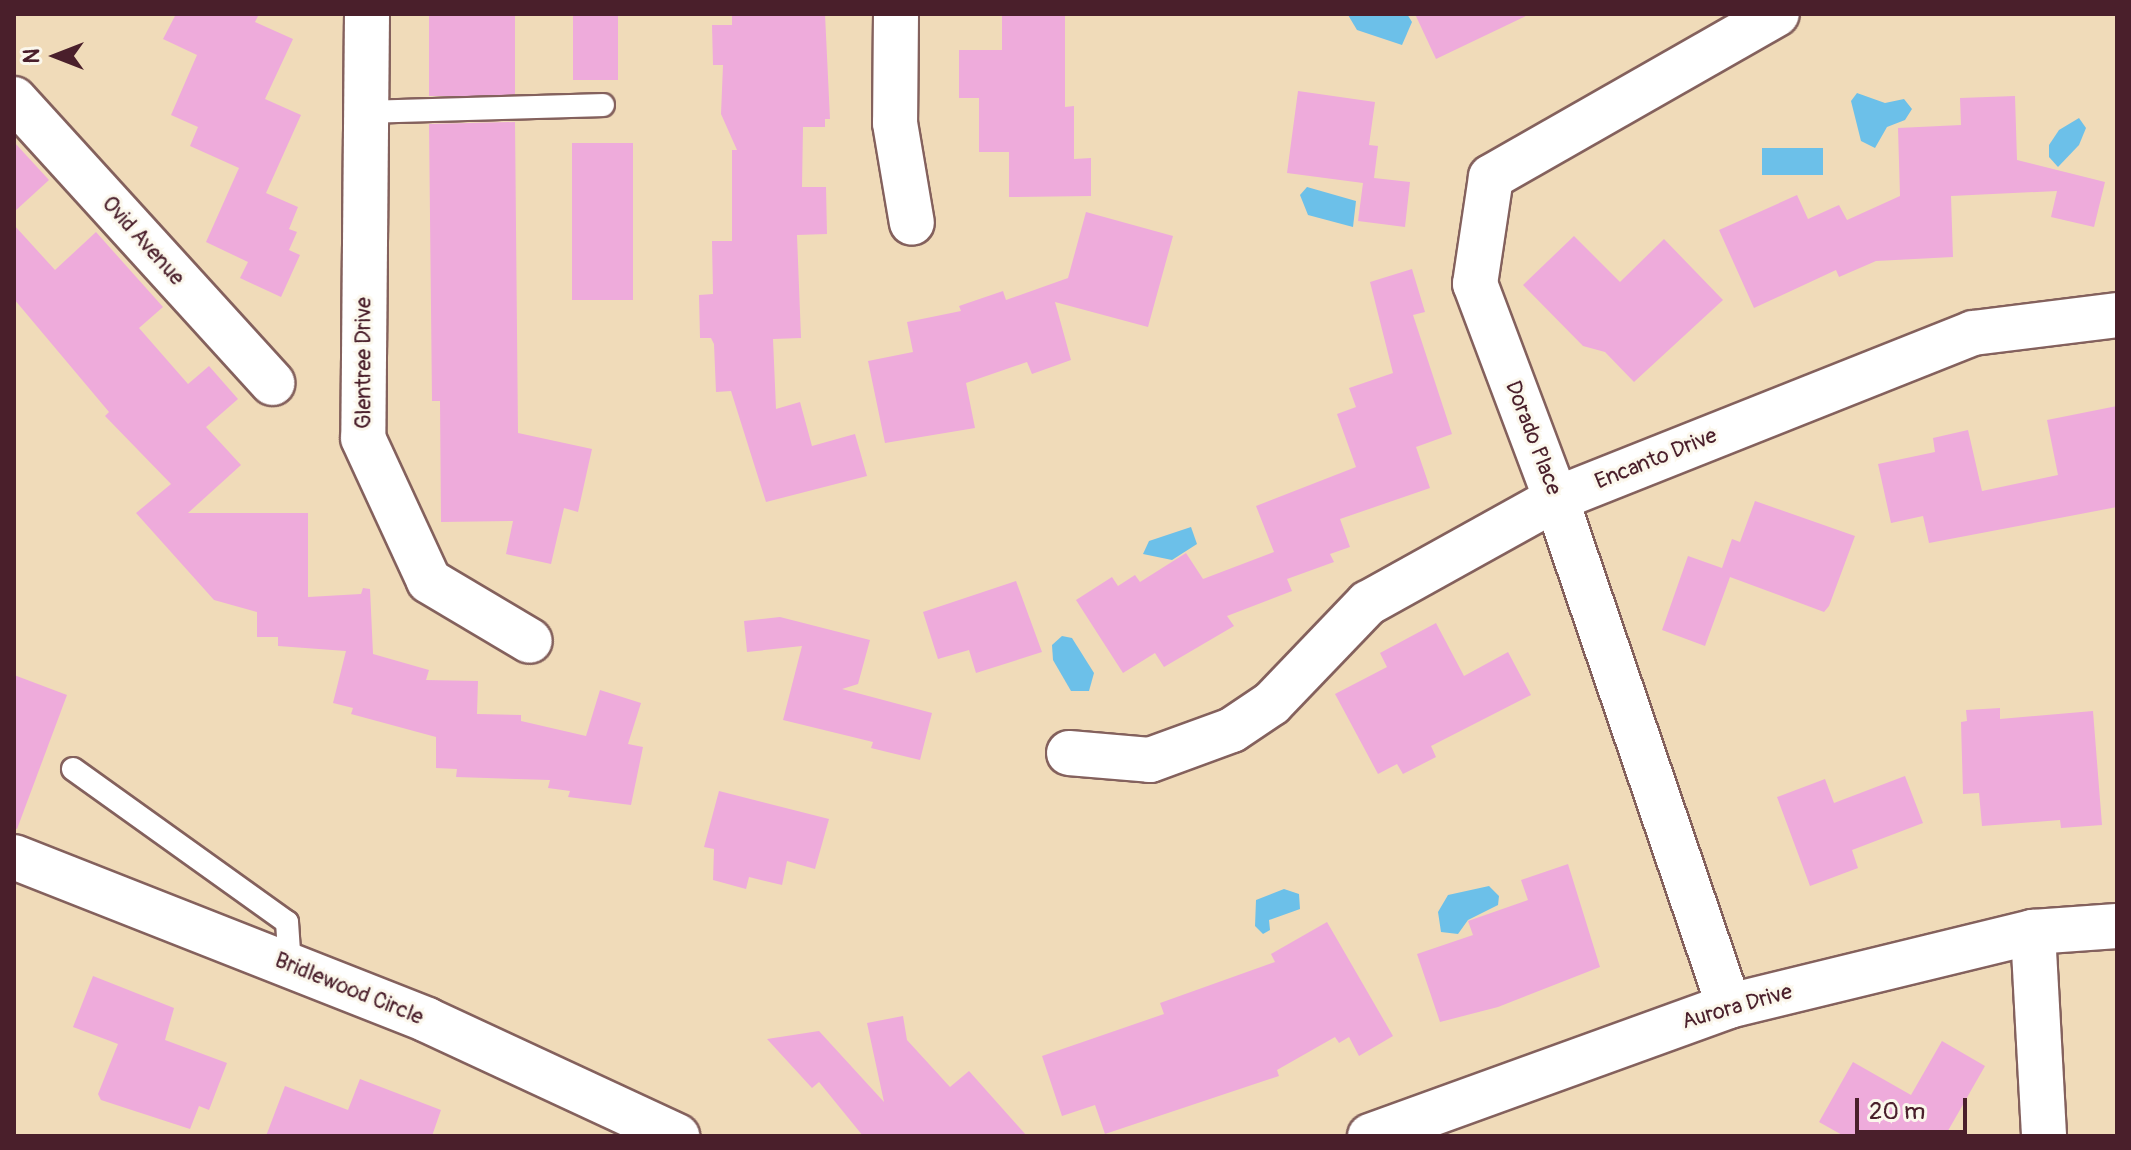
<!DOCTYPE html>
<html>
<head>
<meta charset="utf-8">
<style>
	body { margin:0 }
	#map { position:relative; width:2131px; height:1150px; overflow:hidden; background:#f0dbb9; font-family:Pangolin,sans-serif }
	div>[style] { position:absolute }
	.water>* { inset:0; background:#6cc0e9; transform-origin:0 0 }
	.building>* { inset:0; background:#eeabdb; transform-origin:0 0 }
	.roads { filter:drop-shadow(2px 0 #84615d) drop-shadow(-2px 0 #84615d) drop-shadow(0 2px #84615d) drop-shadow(0 -2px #84615d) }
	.service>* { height:22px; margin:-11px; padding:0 11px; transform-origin:11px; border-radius:11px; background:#fff }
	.minor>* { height:44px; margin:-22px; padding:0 22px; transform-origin:22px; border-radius:22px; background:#fff }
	span { translate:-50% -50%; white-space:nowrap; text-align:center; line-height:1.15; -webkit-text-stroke:6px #fbf7ec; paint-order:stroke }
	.street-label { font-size:22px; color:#4a1f2b }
	.frame { position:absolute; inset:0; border:16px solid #4a1f2b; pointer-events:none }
	.north { position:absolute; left:16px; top:16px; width:80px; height:80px; -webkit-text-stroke:6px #fbf7ec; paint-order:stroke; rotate:270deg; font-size:22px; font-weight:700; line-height:32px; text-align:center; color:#4a1f2b }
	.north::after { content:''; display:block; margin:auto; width:28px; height:36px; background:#4a1f2b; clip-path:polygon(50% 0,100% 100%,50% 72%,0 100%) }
	.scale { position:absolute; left:1855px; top:1098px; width:112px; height:36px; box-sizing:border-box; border:4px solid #4a1f2b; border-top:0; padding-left:10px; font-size:24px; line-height:28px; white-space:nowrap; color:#4a1f2b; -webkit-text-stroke:6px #fbf7ec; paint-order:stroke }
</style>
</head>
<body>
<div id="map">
	<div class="water">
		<i style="clip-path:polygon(1407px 14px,1412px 22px,1402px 45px,1357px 30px,1348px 15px)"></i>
		<i style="clip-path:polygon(1857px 93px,1885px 103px,1904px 99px,1912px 109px,1905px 120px,1887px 127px,1875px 148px,1861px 141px,1851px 101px)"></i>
		<i style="clip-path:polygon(2079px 118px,2086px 128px,2079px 145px,2058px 167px,2049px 157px,2049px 145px,2059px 130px)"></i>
		<i style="left:1762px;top:148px;width:61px;height:27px"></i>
		<i style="clip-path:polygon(1307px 187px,1356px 201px,1353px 227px,1308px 215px,1300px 195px)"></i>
		<i style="clip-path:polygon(1191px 527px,1197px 544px,1172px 560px,1143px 554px,1149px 541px)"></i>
		<i style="clip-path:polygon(1062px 636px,1072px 638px,1094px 673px,1089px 691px,1071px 691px,1053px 660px,1052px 645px)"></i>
		<i style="clip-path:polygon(1489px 886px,1499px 896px,1498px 905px,1468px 920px,1458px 934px,1441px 932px,1438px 912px,1448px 895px)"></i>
		<i style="clip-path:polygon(1284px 889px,1299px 894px,1300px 909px,1269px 920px,1270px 930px,1263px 934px,1255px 926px,1256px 900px)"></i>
	</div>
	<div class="building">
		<i style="clip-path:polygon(176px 14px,259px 14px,255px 22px,293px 39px,265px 99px,301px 115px,266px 193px,298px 207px,289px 229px,297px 232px,289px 250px,300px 255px,281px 297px,240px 278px,248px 262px,206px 242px,239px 168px,190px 146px,198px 127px,171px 115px,197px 55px,163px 39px)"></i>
		<i style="left:429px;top:14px;width:86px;height:82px"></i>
		<i style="left:573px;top:14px;width:45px;height:66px"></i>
		<i style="clip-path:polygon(732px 14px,825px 14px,830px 119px,825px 119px,825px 127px,803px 127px,802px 187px,826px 187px,827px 234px,797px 235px,801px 338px,773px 339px,776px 409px,800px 402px,812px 446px,855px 434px,867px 476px,766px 502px,731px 391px,716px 392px,714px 344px,711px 338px,700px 338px,699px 295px,713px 294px,712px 241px,732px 241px,732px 150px,737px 150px,721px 114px,723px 65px,713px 65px,712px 25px,732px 25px)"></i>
		<i style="clip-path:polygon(1002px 14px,1065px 14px,1065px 107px,1074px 106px,1074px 159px,1091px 158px,1091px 196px,1009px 197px,1009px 152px,979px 152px,979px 98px,959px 98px,959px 50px,1002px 50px)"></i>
		<i style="clip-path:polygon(1415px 14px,1530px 14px,1436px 59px)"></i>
		<i style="clip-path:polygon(1298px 91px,1375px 102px,1369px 145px,1378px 146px,1374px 178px,1410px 182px,1405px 227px,1358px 221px,1363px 183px,1287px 173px)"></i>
		<i style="clip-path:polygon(2015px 96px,2017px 160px,2105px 182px,2094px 227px,2051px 217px,2057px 191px,1951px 196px,1953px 257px,1876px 261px,1839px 277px,1836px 270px,1754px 308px,1719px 230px,1797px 195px,1808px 219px,1839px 205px,1847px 220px,1900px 196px,1898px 128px,1961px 125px,1960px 98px)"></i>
		<i style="clip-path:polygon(515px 122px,518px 433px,592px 449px,578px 512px,564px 508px,551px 564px,506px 554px,513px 521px,441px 522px,440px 401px,432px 401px,429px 124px)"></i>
		<i style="clip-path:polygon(14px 142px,49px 180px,14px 212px)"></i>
		<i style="left:572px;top:143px;width:61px;height:157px"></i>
		<i style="clip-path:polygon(1086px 212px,1173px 236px,1148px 327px,1055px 302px,1071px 360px,1032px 374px,1027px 362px,966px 383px,975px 428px,885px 443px,868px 361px,913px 352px,907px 322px,961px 311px,959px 306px,1003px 291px,1006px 300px,1068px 278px)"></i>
		<i style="clip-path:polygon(14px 225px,55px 270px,96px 232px,163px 307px,139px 328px,188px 384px,209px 366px,238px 399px,206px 427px,241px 465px,188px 513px,308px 513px,308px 597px,361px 594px,363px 588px,370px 589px,373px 654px,429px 670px,426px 680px,478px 681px,477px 714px,521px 715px,521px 721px,586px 736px,600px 690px,641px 703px,628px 744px,643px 747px,631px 805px,568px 797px,570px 791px,548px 788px,550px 780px,456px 777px,457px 769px,436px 768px,436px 737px,351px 714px,353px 708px,333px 703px,346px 651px,278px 646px,278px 637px,257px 637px,257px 612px,214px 600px,136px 513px,171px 484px,105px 416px,109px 412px,14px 299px)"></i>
		<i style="clip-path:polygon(1574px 236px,1620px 282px,1664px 239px,1723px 300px,1634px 382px,1605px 352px,1583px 346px,1523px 285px)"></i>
		<i style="clip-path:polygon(1412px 269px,1425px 312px,1413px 315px,1452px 434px,1416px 447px,1430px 488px,1340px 519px,1350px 547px,1330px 554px,1334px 562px,1287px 579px,1292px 591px,1227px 616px,1234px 626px,1164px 667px,1155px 653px,1123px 673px,1076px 600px,1112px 577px,1118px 586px,1135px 575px,1140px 582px,1186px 553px,1203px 579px,1274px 552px,1256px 506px,1356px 467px,1337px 414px,1356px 407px,1349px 388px,1393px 373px,1370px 282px)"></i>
		<i style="clip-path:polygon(2117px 406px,2117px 507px,1929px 543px,1923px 516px,1891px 523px,1878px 464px,1935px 452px,1933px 438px,1968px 430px,1982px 491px,2058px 475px,2047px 420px)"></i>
		<i style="clip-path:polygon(1755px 501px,1855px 536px,1829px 606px,1824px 612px,1730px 577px,1705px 646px,1662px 630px,1688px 556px,1722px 568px,1732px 539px,1740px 542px)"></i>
		<i style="clip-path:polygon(1016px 581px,1042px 652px,976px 673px,969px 650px,938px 659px,923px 612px)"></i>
		<i style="clip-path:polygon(780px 617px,870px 640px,858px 684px,842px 689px,932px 713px,920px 760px,871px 748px,873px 742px,783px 720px,802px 646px,747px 652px,744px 621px)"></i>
		<i style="clip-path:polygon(1436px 623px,1464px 676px,1508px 652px,1531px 695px,1431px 746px,1436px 757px,1403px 774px,1397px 764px,1378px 774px,1335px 694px,1387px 667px,1380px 653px)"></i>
		<i style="clip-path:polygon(14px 675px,67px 695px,17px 829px,14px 828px)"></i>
		<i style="clip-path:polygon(2000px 708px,2000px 719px,2093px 711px,2102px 825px,2061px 828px,2060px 820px,1982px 826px,1979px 793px,1963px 794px,1961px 722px,1967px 721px,1966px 710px)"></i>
		<i style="clip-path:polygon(1905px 776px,1923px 823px,1852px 850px,1858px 868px,1810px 886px,1777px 797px,1825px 779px,1834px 803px)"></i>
		<i style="clip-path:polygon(719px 791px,829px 819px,815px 869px,787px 861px,782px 885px,749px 877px,746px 889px,713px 880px,714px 849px,704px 847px)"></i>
		<i style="clip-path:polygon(1568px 864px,1600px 967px,1498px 1007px,1440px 1022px,1417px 954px,1473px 935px,1468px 921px,1528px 900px,1521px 880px)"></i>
		<i style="clip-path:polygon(1327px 922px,1393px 1036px,1359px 1056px,1349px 1037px,1339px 1043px,1335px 1037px,1277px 1070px,1279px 1076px,1105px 1134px,1095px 1105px,1062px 1116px,1042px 1056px,1164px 1014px,1160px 1003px,1275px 962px,1271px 954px)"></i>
		<i style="clip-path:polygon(93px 976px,174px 1008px,165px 1040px,227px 1063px,209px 1110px,199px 1106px,190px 1129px,101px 1100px,98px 1094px,118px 1044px,73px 1027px)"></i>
		<i style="clip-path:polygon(903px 1016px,907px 1040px,950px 1087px,969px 1071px,1027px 1136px,863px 1136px,819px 1082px,812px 1088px,767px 1039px,819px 1031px,884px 1102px,867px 1023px)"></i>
		<i style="clip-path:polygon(1942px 1041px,1985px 1066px,1945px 1136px,1844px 1136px,1819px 1122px,1853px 1062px,1911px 1095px)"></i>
		<i style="clip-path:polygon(360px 1079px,441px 1110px,432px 1136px,266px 1136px,285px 1086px,348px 1110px)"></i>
	</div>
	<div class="roads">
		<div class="service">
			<i style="left:366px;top:112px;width:237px;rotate:-1.7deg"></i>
			<i style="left:73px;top:769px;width:263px;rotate:35.6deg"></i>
			<i style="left:287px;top:922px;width:44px;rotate:86.1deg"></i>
		</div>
		<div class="minor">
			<i style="left:367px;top:14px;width:424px;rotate:90.5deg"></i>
			<i style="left:363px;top:438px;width:157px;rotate:65.2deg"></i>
			<i style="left:429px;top:581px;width:117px;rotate:30.7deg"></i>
			<i style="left:896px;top:14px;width:109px;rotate:90.5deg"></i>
			<i style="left:895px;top:123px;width:101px;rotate:80.4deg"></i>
			<i style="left:14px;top:99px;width:384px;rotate:47.7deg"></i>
			<i style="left:1069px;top:753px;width:81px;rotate:4.9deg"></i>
			<i style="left:1150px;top:760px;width:87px;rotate:-20.1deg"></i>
			<i style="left:1232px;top:730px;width:48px;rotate:-34deg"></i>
			<i style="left:1272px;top:703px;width:139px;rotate:-46.2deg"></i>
			<i style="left:1368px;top:603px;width:215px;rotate:-29deg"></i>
			<i style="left:1556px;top:499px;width:449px;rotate:-21.7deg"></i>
			<i style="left:1973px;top:333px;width:145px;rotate:-7.1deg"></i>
			<i style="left:14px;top:857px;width:444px;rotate:21.5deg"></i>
			<i style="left:427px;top:1020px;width:276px;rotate:24.9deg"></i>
			<i style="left:2033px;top:932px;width:204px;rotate:86.9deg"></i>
			<i style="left:1729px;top:1006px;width:536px;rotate:-108.84deg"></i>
			<i style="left:1556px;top:499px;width:230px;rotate:-110.6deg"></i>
			<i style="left:1475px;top:284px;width:108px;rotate:-81.5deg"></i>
			<i style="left:1491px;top:177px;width:329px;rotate:-29.7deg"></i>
			<i style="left:1370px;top:1136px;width:382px;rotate:-19.9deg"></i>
			<i style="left:1729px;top:1006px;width:313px;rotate:-13.7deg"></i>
			<i style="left:2033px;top:932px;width:84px;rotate:-4.1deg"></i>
		</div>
	</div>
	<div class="street-label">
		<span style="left:143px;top:241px;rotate:48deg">Ovid Avenue</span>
		<span style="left:364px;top:363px;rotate:-90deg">Glentree Drive</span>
		<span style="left:1533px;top:438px;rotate:69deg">Dorado Place</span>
		<span style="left:1656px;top:459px;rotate:-22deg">Encanto Drive</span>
		<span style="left:349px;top:989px;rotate:22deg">Bridlewood Circle</span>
		<span style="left:1737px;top:1007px;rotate:-16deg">Aurora Drive</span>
	</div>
	<div class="frame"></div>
	<div class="north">N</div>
	<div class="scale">20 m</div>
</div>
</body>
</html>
